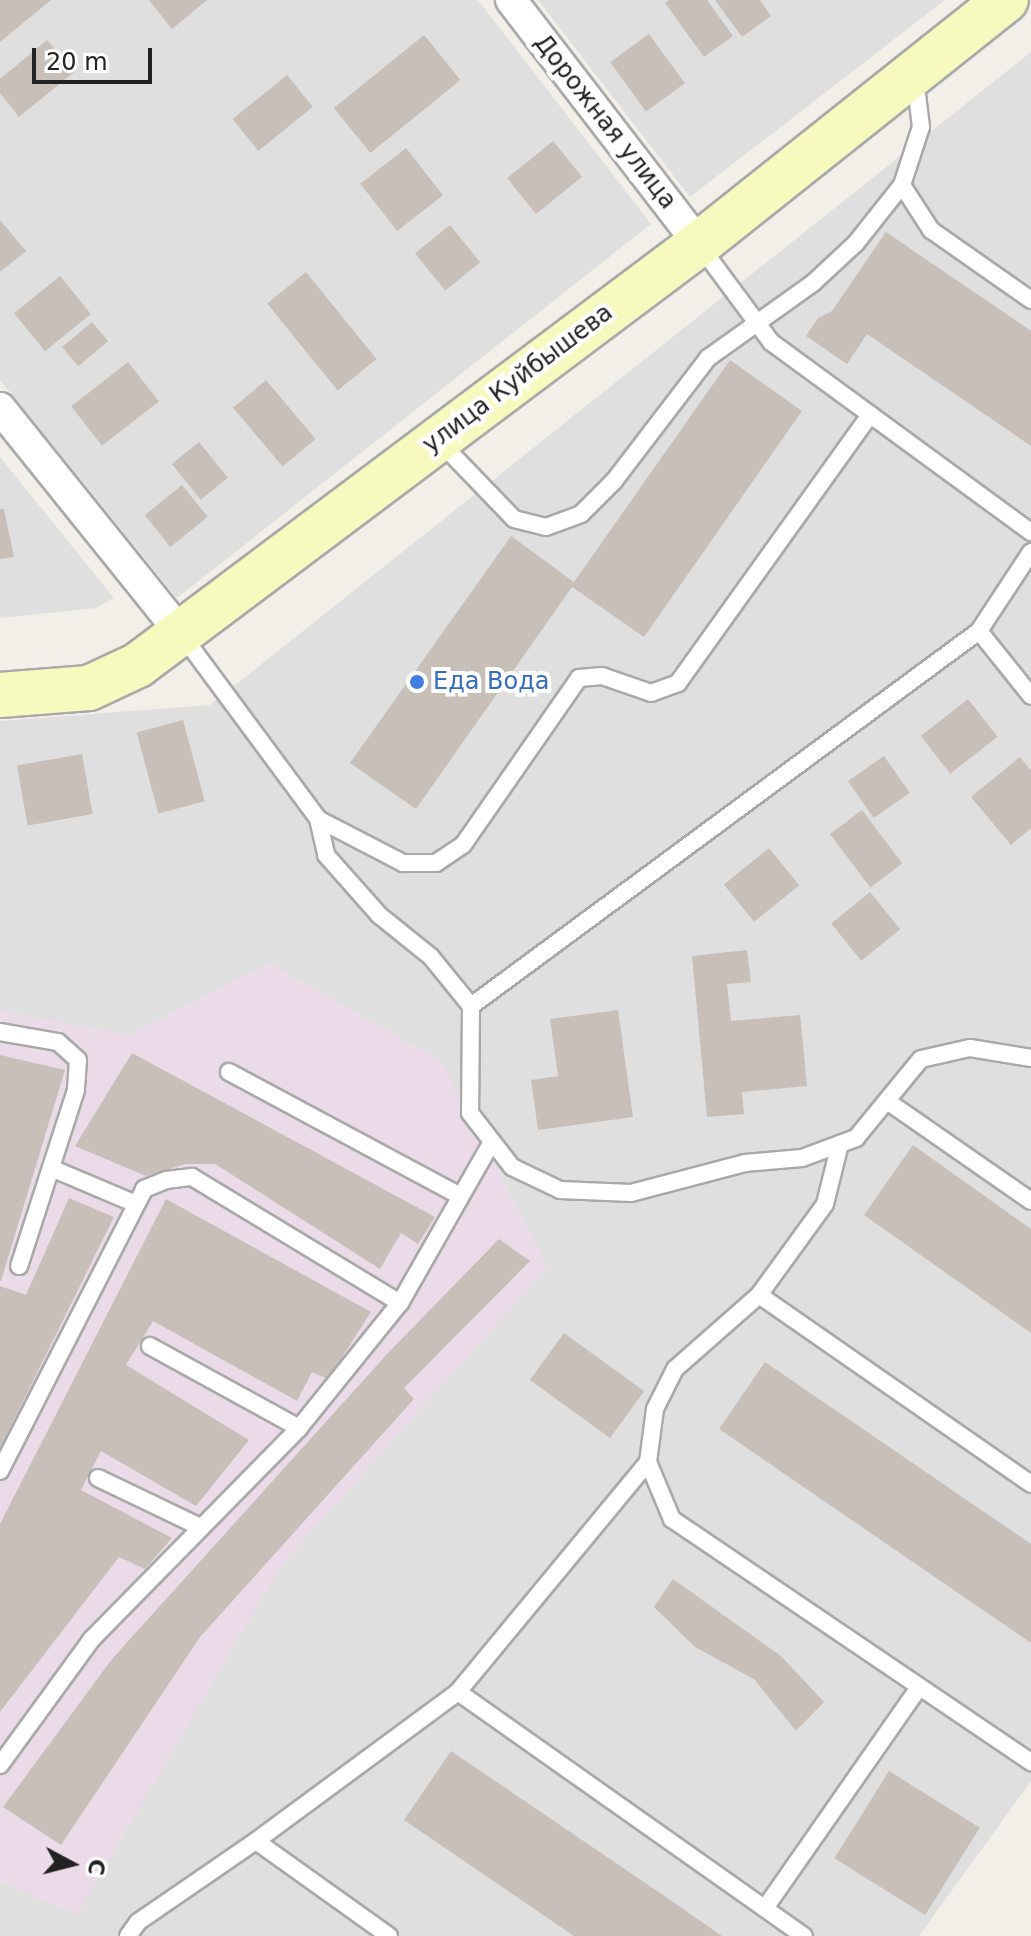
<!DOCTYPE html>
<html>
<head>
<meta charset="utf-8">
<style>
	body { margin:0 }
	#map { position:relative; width:1031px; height:1936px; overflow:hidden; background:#f2efe9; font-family:"DejaVu Sans",sans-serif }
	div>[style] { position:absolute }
	.residential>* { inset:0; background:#e0dfdf }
	.industrial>* { inset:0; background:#ebdbe8 }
	.building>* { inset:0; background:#c7bfb8; transform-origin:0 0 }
	.roads { filter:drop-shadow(2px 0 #a9a9a9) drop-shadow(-2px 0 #a9a9a9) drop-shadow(0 2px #a9a9a9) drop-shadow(0 -2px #a9a9a9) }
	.service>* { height:16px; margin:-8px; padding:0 8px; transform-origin:8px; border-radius:8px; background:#fff }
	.minor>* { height:30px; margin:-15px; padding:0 15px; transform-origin:15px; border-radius:15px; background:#fff }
	.secondary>* { height:44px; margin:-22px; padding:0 22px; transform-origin:22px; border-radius:22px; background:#f7fabf }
	.dots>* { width:22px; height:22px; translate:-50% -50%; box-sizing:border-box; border:4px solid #fff; border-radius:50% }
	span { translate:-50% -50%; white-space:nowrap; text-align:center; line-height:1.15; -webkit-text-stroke:8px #fff; paint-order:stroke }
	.street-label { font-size:24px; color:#222 }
	.shop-label { font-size:24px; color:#366cbe }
	.left { translate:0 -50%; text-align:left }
	.north { position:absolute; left:32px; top:1824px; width:80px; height:80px; -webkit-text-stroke:6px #fff; paint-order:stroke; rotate:97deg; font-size:22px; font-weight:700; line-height:32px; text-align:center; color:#222 }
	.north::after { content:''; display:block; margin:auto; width:28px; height:36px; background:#222; clip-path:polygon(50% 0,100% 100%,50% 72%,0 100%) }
	.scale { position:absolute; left:32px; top:48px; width:120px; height:36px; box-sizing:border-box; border:4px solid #222; border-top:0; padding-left:10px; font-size:24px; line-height:28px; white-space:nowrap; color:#222; -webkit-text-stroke:6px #fff; paint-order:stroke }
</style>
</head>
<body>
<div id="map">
	<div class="residential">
		<i style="clip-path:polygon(0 0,478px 0,651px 224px,177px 598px,0 380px)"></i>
		<i style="clip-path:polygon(538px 0,945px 0,690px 197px)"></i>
		<i style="clip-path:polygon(1031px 52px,1031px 1781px,919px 1936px,0 1936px,0 721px,210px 705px)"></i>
		<i style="clip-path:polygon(0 457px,114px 598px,96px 608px,0 618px)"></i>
	</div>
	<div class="industrial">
		<i style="clip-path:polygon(269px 963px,441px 1061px,548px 1266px,280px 1567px,77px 1915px,0 1882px,0 1011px,129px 1035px)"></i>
	</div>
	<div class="building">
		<i style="clip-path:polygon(0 0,51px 0,0 42px)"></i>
		<i style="clip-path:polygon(149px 0,207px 0,172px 29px)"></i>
		<i style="clip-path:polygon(669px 0,707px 0,733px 36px,704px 57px,665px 3px)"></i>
		<i style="clip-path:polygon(715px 0,760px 0,771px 16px,742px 37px)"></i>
		<i style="left:649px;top:34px;width:61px;height:48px;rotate:54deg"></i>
		<i style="left:424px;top:35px;width:58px;height:116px;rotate:51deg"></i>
		<i style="clip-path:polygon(47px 40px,74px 72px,19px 117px,0 93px,0 79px)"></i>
		<i style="left:287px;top:75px;width:41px;height:70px;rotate:51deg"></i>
		<i style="left:553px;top:141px;width:46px;height:59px;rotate:51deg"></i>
		<i style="left:406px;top:148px;width:60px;height:58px;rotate:52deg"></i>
		<i style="clip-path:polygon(0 220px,26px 251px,0 272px)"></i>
		<i style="left:450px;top:225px;width:48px;height:45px;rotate:51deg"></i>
		<i style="clip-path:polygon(886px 232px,1031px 331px,1031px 446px,867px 334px,847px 364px,806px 336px,818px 318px,832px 311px)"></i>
		<i style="left:306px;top:272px;width:112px;height:50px;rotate:51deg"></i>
		<i style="left:60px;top:276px;width:49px;height:59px;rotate:51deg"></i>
		<i style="left:92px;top:322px;width:25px;height:39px;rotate:50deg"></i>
		<i style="clip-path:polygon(730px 360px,802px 411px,644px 637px,572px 587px,416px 809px,350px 763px,511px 536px,574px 582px)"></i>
		<i style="left:128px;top:362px;width:50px;height:72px;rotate:52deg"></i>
		<i style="left:266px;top:380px;width:77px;height:43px;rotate:50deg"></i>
		<i style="left:199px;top:442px;width:46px;height:35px;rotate:51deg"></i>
		<i style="left:182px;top:485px;width:41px;height:48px;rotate:51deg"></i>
		<i style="clip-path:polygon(0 509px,4px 509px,14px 557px,0 559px)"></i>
		<i style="left:968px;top:699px;width:48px;height:60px;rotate:52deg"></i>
		<i style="left:183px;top:720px;width:84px;height:48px;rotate:75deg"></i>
		<i style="left:82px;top:754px;width:61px;height:66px;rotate:80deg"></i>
		<i style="left:884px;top:756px;width:45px;height:44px;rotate:55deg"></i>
		<i style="clip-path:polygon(1020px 757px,1031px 770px,1031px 828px,1011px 845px,971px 797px)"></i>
		<i style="left:862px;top:810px;width:67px;height:40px;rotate:53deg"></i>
		<i style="left:769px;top:848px;width:48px;height:58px;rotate:51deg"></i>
		<i style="left:870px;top:892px;width:48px;height:50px;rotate:51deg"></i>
		<i style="clip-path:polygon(747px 950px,751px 982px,727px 984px,731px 1021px,800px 1015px,807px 1086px,742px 1092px,744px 1114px,707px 1117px,692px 956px)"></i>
		<i style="clip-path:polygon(618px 1010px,633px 1117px,538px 1130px,531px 1080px,558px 1076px,550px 1019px)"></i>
		<i style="clip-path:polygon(132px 1053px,435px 1217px,418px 1244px,401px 1233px,380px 1269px,215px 1164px,186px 1164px,146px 1176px,75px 1146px)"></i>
		<i style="clip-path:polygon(0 1055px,65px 1070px,1px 1281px,0 1281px)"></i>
		<i style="clip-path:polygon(913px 1145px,1031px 1229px,1031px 1333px,864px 1215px)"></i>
		<i style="clip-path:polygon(69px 1198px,114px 1217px,0 1448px,0 1286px,26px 1295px)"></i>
		<i style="clip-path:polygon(166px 1199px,371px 1312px,328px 1379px,312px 1372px,297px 1401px,153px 1321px,126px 1365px,249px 1440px,196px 1506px,101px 1451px,81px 1490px,172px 1538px,145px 1569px,119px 1557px,0 1712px,0 1524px)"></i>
		<i style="clip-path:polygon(499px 1239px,530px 1261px,404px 1388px,414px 1399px,200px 1637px,61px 1845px,3px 1807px,112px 1659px,389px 1352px)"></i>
		<i style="left:564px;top:1333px;width:99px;height:58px;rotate:36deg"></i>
		<i style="clip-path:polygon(765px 1362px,1031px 1544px,1031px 1643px,719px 1429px)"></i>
		<i style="clip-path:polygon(673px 1579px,781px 1656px,824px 1702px,796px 1731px,754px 1679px,695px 1647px,654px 1607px)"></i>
		<i style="clip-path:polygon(451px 1751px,663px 1895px,722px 1936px,574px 1936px,404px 1820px)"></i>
		<i style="left:889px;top:1771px;width:107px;height:103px;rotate:32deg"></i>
	</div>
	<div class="roads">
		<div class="service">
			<i style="left:902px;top:185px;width:54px;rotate:57.2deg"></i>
			<i style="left:931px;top:230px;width:122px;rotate:35deg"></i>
			<i style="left:700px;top:246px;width:119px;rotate:53.5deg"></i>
			<i style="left:771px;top:342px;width:322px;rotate:36.2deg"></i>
			<i style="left:439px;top:441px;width:108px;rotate:46.1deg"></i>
			<i style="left:514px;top:519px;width:33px;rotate:14deg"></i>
			<i style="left:546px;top:527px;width:37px;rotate:-20deg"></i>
			<i style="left:581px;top:514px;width:47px;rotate:-45deg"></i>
			<i style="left:614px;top:481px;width:155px;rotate:-52.6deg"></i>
			<i style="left:708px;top:358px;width:129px;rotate:-35.5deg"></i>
			<i style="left:813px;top:283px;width:59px;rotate:-42.9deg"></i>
			<i style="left:856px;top:243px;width:74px;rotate:-51.6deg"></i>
			<i style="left:902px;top:185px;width:61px;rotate:-71.9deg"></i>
			<i style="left:921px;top:127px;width:31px;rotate:-97deg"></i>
			<i style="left:917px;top:96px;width:18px;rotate:-124deg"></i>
			<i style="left:1031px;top:552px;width:95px;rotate:123.4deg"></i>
			<i style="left:979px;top:631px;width:83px;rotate:51.3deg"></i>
			<i style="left:182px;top:635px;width:229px;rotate:53.5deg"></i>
			<i style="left:318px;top:819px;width:37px;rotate:77deg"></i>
			<i style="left:326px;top:855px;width:80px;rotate:48.5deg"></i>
			<i style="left:379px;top:915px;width:67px;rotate:38.9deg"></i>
			<i style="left:431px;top:957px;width:63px;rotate:50.8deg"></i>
			<i style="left:471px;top:1006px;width:107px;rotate:90.5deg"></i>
			<i style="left:470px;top:1113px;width:68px;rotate:52.1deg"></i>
			<i style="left:512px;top:1167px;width:53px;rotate:25.6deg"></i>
			<i style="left:560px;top:1190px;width:71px;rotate:2.4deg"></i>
			<i style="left:631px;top:1193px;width:118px;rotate:-14.7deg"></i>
			<i style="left:745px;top:1163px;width:57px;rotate:-5deg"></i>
			<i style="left:802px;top:1158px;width:58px;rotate:-20.3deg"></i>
			<i style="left:856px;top:1138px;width:102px;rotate:-50.6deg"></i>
			<i style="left:921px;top:1059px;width:50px;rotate:-12.7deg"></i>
			<i style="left:970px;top:1048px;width:62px;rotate:9.3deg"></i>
			<i style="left:318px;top:819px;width:96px;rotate:27.4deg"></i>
			<i style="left:403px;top:863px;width:33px"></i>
			<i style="left:436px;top:863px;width:32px;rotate:-34deg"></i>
			<i style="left:463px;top:845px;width:203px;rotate:-55.2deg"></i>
			<i style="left:579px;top:678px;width:23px;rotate:-5deg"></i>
			<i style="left:602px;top:676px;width:52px;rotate:19.1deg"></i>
			<i style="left:651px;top:693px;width:29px;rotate:-20deg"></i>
			<i style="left:678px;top:683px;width:330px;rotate:-54.4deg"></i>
			<i style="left:471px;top:1006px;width:631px;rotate:-36.43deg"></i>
			<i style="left:0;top:1032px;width:59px;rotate:9.8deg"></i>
			<i style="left:58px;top:1042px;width:27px;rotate:42deg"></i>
			<i style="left:78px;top:1060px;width:30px;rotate:94deg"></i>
			<i style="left:76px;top:1090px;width:185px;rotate:107.9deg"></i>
			<i style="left:229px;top:1072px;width:262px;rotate:28.2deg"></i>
			<i style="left:887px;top:1101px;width:175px;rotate:34.8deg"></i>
			<i style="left:51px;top:1168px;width:92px;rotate:23deg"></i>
			<i style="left:759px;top:1295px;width:112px;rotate:-54deg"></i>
			<i style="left:825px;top:1204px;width:62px;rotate:-76deg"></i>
			<i style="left:150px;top:1346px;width:170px;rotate:28.8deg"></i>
			<i style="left:648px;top:1462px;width:298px;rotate:129.6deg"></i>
			<i style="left:458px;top:1692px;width:423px;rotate:35.2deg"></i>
			<i style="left:0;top:1471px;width:317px;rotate:-62.9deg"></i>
			<i style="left:144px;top:1189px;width:24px;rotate:-22deg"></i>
			<i style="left:166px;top:1180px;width:26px;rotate:-7deg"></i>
			<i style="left:192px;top:1177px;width:243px;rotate:31.2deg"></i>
			<i style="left:98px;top:1478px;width:111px;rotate:25.6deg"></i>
			<i style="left:1031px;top:1484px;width:331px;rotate:-145.2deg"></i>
			<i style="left:759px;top:1295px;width:112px;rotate:138.6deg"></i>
			<i style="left:675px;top:1369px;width:45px;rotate:116.6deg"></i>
			<i style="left:655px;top:1409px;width:53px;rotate:97.5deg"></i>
			<i style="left:648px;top:1462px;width:62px;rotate:67.2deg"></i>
			<i style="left:672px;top:1519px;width:434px;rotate:34.1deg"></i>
			<i style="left:0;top:1765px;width:155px;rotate:-53.9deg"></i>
			<i style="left:91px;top:1640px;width:297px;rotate:-45.5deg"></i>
			<i style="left:299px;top:1428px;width:161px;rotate:-51.1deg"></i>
			<i style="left:400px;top:1303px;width:185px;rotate:-60.3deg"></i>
			<i style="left:765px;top:1908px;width:269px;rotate:-55.1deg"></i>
			<i style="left:128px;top:1936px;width:17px;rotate:-54deg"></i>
			<i style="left:138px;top:1922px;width:143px;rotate:-34.5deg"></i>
			<i style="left:389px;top:1936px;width:163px;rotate:-144.5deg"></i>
			<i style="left:256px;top:1841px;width:251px;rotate:-36.4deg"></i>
		</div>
		<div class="minor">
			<i style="left:511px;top:0;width:308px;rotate:52.4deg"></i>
			<i style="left:0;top:408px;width:287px;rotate:51.2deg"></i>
		</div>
		<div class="secondary">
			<i style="left:0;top:695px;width:89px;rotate:-4.5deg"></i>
			<i style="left:89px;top:688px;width:54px;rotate:-25.1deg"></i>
			<i style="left:138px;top:665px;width:701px;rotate:-36.89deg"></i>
			<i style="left:699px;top:244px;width:392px;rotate:-38.5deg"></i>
		</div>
	</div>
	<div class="dots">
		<i style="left:417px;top:682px;background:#3f7fe0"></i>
	</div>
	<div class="street-label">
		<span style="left:605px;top:122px;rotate:52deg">Дорожная улица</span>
		<span style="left:518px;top:379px;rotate:-37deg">улица Куйбышева</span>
	</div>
	<div class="shop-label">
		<span class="left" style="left:433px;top:682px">Еда Вода</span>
	</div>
	<div class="north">С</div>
	<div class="scale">20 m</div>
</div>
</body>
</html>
